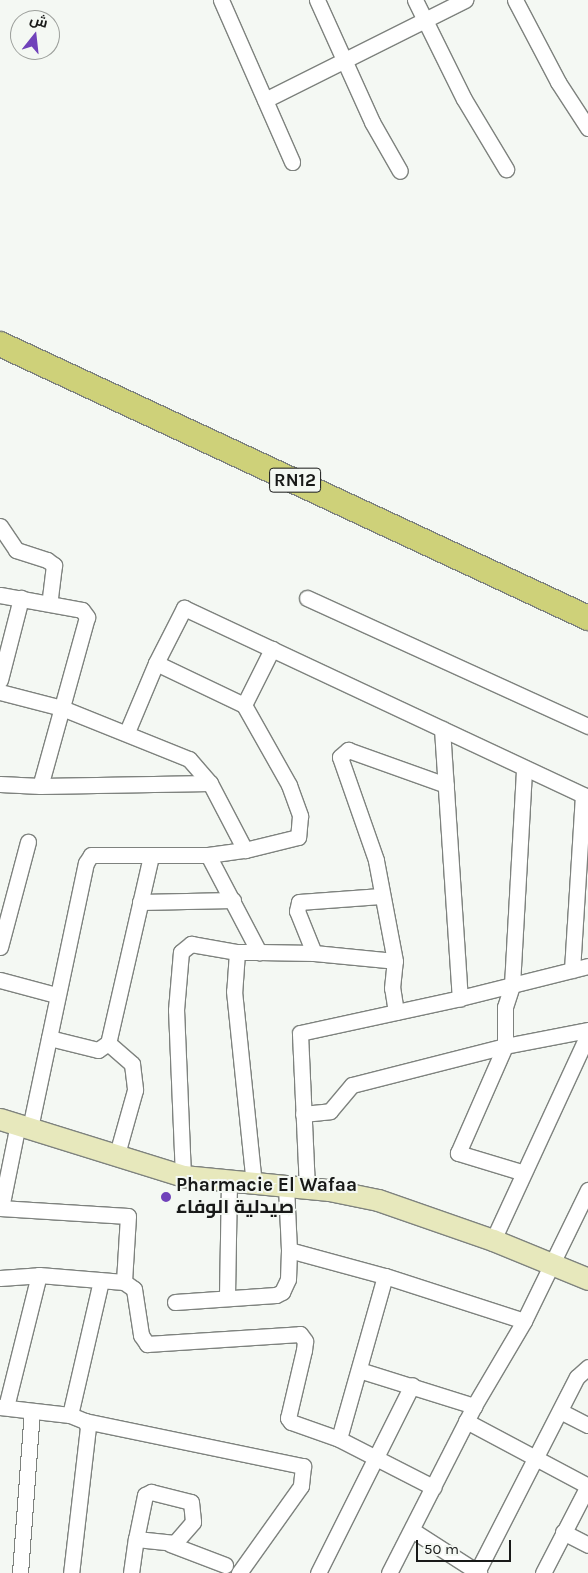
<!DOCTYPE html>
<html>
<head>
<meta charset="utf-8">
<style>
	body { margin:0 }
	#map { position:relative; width:588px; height:1573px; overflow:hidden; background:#f4f8f3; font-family:Karla,Cairo,sans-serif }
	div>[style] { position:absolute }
	.roads { filter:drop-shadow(1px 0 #7e827e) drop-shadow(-1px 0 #7e827e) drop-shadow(0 1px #7e827e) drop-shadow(0 -1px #7e827e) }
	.street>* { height:15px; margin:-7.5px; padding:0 7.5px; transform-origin:7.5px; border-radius:7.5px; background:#fff }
	.secondary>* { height:21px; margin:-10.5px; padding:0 10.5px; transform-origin:10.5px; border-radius:10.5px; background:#e7e8bc }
	.primary>* { height:24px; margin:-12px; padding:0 12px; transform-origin:12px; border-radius:12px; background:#ced179 }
	.dots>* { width:14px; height:14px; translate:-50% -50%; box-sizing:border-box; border:2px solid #f4f8f3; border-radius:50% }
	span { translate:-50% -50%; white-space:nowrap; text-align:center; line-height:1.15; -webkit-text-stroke:4px #f4f8f3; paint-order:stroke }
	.shield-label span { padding:1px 4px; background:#f4f8f3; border:1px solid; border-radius:4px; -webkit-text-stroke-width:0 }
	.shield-label { font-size:18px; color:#181918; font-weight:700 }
	.poi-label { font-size:19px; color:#181918; font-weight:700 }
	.left { translate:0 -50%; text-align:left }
	.north { position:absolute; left:10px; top:10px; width:50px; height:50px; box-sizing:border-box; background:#f4f8f3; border:1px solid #9c9f9b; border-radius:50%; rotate:16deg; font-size:14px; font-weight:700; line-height:20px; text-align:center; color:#181918 }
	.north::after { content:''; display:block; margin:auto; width:18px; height:22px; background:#7042ba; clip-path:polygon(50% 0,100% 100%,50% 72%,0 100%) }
	.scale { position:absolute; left:416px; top:1540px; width:95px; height:22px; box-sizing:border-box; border:2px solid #181918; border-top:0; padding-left:6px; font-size:15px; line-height:18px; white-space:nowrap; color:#181918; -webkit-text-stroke:4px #f4f8f3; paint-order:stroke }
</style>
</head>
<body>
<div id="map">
	<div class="roads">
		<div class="street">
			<i style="left:221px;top:0;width:177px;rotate:66.3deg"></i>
			<i style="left:317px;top:0;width:134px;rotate:65.7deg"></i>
			<i style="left:372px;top:122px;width:56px;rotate:60.3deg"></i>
			<i style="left:415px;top:0;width:110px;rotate:63.7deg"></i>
			<i style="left:464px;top:99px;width:82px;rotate:59deg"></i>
			<i style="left:515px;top:0;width:93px;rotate:62.3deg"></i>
			<i style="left:558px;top:82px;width:55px;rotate:56.9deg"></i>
			<i style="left:265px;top:100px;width:224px;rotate:-26.6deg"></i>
			<i style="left:0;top:526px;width:29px;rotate:56deg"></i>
			<i style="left:16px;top:550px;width:33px;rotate:18deg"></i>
			<i style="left:47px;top:560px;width:9px;rotate:36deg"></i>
			<i style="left:54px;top:565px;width:38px;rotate:97deg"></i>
			<i style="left:0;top:595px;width:83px;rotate:10.4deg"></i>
			<i style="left:82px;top:610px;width:9px;rotate:54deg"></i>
			<i style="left:87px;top:617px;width:175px;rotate:105.5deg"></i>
			<i style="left:40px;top:786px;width:40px;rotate:-177.1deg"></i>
			<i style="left:307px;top:598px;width:309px;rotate:24.5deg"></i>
			<i style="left:156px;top:663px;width:98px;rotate:25.5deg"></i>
			<i style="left:244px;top:705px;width:92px;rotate:60.6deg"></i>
			<i style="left:289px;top:785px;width:33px;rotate:70deg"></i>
			<i style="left:300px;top:816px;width:21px;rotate:95deg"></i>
			<i style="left:298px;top:837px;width:55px;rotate:166.2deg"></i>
			<i style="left:245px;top:850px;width:76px;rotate:-117.6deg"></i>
			<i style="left:0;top:680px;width:85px;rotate:-75.6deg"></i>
			<i style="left:0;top:692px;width:64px;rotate:14.5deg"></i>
			<i style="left:62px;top:708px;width:137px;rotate:21.9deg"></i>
			<i style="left:189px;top:759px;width:32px;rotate:49deg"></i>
			<i style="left:210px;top:783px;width:170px;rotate:179deg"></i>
			<i style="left:244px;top:705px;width:63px;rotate:-63.4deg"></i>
			<i style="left:442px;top:729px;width:270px;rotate:86.2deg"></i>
			<i style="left:127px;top:732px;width:75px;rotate:-67.2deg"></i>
			<i style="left:156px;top:663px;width:62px;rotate:-63deg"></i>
			<i style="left:184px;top:608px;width:446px;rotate:25.1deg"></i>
			<i style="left:208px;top:855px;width:110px;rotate:62.3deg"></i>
			<i style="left:259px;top:952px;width:55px;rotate:1deg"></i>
			<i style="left:314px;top:953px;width:81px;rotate:5.6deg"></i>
			<i style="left:151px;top:856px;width:192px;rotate:102.9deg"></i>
			<i style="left:108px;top:1043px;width:12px;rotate:145deg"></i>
			<i style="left:98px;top:1050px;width:50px;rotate:-166.2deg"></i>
			<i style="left:49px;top:1038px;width:179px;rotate:-78.1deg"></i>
			<i style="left:86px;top:863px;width:9px;rotate:-58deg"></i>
			<i style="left:91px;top:855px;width:117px"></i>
			<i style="left:208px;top:855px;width:37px;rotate:-8deg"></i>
			<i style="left:140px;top:902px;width:93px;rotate:-1.2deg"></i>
			<i style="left:0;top:947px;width:109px;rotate:-75.1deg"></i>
			<i style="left:237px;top:952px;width:39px;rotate:94deg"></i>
			<i style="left:234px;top:991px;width:195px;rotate:84.1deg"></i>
			<i style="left:314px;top:953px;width:45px;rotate:-112deg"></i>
			<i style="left:297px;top:911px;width:9px;rotate:-77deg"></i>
			<i style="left:299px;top:902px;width:82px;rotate:-4.2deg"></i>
			<i style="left:572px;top:970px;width:175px;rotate:-86.4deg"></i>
			<i style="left:0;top:980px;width:58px;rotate:15deg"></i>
			<i style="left:396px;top:1012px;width:24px;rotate:-99deg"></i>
			<i style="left:392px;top:988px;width:27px;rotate:-84deg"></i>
			<i style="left:395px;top:961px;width:103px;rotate:-100.7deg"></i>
			<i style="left:376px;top:860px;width:109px;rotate:-109.3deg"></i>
			<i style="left:340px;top:757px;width:11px;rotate:-41deg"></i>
			<i style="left:348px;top:750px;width:104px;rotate:19.7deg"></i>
			<i style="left:108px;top:1043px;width:32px;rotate:41deg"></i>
			<i style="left:132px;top:1064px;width:26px;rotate:83deg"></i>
			<i style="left:135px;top:1090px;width:66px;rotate:105.7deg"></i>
			<i style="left:303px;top:1114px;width:27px;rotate:-6deg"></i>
			<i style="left:330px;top:1111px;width:34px;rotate:-50deg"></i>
			<i style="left:352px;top:1085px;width:158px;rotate:-14.3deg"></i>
			<i style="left:505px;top:1046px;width:85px;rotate:-10.9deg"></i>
			<i style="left:30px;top:1128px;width:92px;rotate:-78.1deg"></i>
			<i style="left:521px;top:1172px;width:66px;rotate:-163.2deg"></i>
			<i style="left:458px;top:1153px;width:117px;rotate:-66.3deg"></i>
			<i style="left:505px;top:1046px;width:39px;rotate:-90deg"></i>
			<i style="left:505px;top:1007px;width:23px;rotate:-72deg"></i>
			<i style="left:512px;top:985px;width:217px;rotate:-86.8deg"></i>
			<i style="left:183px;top:1176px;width:166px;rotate:-92.4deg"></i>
			<i style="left:176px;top:1010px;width:58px;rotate:-85.1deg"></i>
			<i style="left:181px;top:952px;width:13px;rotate:-39deg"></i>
			<i style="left:191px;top:944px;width:47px;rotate:9.9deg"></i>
			<i style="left:237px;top:952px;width:22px"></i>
			<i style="left:307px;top:1188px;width:155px;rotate:-92.6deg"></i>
			<i style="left:300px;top:1033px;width:164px;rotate:-12.3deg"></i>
			<i style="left:460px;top:998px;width:132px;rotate:-14deg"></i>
			<i style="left:0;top:1208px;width:128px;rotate:3.6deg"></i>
			<i style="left:128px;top:1216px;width:66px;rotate:93.5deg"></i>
			<i style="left:1px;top:1208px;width:86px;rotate:-78.6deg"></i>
			<i style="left:493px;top:1240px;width:227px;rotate:-65.2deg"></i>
			<i style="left:289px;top:1250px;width:99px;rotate:15.2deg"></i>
			<i style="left:385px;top:1276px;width:169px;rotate:105.8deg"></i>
			<i style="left:339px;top:1439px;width:106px;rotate:27.1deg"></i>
			<i style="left:385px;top:1276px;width:146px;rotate:17.9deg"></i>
			<i style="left:0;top:1278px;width:39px;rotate:-4deg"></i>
			<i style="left:39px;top:1275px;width:85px;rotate:4.7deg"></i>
			<i style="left:124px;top:1282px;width:12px;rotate:35deg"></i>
			<i style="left:134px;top:1289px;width:47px;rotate:81.3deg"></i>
			<i style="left:141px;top:1335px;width:11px;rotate:56deg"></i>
			<i style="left:147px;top:1344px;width:153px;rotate:-3.7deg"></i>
			<i style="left:300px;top:1334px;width:9px;rotate:54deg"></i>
			<i style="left:305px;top:1341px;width:9px;rotate:96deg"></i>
			<i style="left:304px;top:1350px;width:70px;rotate:103.2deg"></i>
			<i style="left:288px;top:1418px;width:5px;rotate:53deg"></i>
			<i style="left:291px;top:1422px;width:51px;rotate:19.5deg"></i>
			<i style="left:227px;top:1296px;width:113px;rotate:-89deg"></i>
			<i style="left:175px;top:1302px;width:101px;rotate:-4deg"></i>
			<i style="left:276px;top:1295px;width:7px;rotate:-27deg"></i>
			<i style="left:282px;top:1292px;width:14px;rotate:-65deg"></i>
			<i style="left:288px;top:1279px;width:29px;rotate:-88deg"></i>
			<i style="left:289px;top:1250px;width:63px;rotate:-92.7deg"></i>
			<i style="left:359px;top:1370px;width:121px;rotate:17.4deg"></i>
			<i style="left:0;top:1407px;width:70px;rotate:6.5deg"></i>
			<i style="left:70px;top:1415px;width:16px;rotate:22deg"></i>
			<i style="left:85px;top:1421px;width:7px;rotate:63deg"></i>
			<i style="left:88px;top:1427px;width:147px;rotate:96.6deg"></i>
			<i style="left:6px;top:1407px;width:136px;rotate:-76deg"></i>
			<i style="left:560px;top:1411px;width:31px;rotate:27deg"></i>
			<i style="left:70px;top:1415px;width:138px;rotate:-77deg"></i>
			<i style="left:85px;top:1421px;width:223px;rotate:11.7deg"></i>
			<i style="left:303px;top:1466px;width:20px;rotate:96deg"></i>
			<i style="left:301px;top:1486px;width:107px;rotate:125.5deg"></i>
			<i style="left:466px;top:1421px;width:138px;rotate:28deg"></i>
			<i style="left:412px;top:1530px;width:80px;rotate:32.7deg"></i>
			<i style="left:563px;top:1532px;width:28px;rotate:27deg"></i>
			<i style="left:170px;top:1544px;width:59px;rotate:20.9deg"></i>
			<i style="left:477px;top:1572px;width:219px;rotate:-62.9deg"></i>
			<i style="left:577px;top:1377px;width:15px;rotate:-42deg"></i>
			<i style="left:20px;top:1573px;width:162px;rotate:-85.8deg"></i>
			<i style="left:131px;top:1573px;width:34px;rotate:-82deg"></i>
			<i style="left:136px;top:1539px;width:45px;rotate:-78.4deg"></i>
			<i style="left:145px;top:1495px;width:7px;rotate:-27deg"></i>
			<i style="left:151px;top:1492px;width:41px;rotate:14deg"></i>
			<i style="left:191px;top:1502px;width:20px;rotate:84deg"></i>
			<i style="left:193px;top:1522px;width:28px;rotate:131deg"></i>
			<i style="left:175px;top:1543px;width:39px;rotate:-174deg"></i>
			<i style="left:318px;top:1573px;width:210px;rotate:-63.4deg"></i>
			<i style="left:389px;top:1573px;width:187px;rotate:-63deg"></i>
			<i style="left:474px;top:1406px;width:99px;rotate:-59.5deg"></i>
			<i style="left:524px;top:1321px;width:146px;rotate:-64deg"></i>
			<i style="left:543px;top:1573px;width:98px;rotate:-62.7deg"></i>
		</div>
		<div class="secondary">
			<i style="left:0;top:1119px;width:192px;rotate:17.3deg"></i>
			<i style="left:183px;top:1176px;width:147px;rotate:5.5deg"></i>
			<i style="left:329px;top:1190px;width:50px;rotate:11.5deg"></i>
			<i style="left:378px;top:1200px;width:122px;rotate:19.2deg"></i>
			<i style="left:493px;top:1240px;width:103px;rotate:22.3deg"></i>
		</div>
		<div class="primary">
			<i style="left:0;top:344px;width:649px;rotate:24.98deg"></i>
		</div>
	</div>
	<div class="dots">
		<i style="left:166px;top:1197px;background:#7042ba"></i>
	</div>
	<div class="shield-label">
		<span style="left:295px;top:480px">RN12</span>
	</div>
	<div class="poi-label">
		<span class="left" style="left:176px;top:1197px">Pharmacie El Wafaa<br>صيدلية الوفاء</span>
	</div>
	<div class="north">ش</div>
	<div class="scale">50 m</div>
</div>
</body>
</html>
